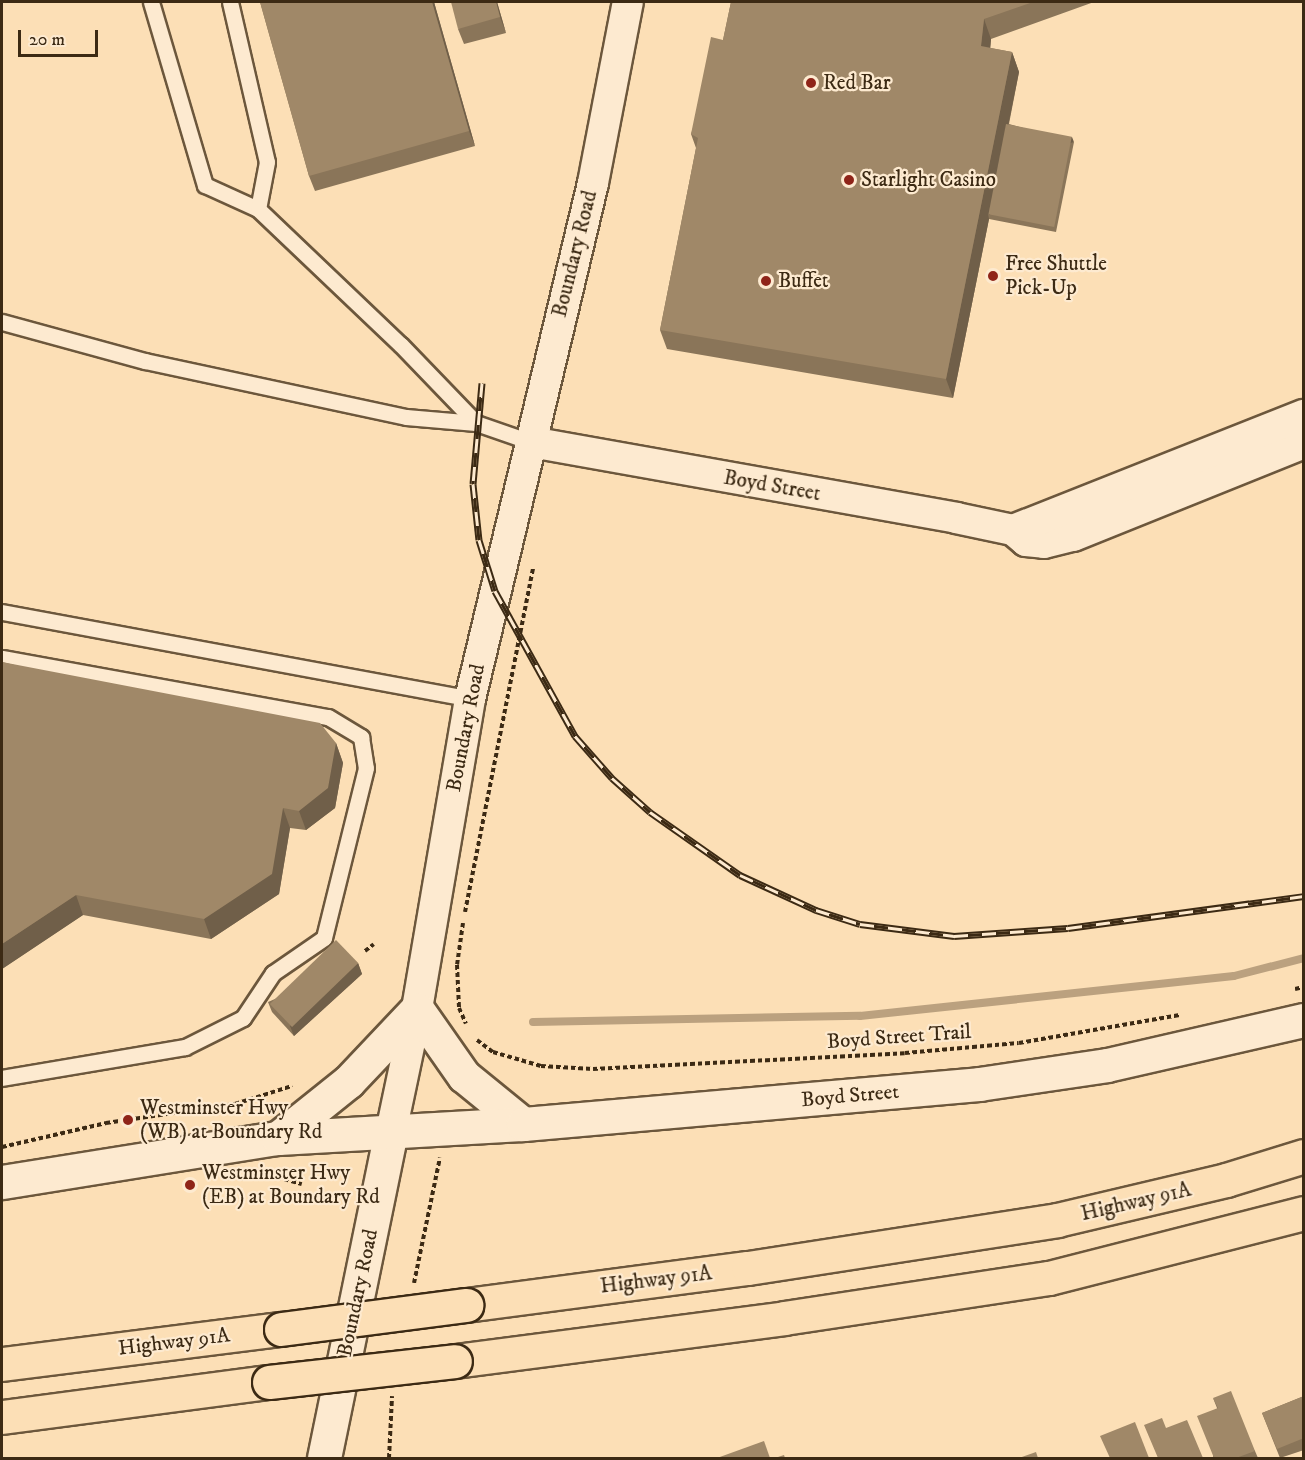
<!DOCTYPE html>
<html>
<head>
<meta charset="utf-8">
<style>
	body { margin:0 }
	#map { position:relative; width:1305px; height:1460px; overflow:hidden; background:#fcdfb6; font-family:"IM FELL DW Pica",serif }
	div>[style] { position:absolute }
	.stream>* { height:8px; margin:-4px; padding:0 4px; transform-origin:4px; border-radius:4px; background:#bba17f }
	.path>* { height:4px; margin-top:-2px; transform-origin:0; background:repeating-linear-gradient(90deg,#3c2a14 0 4.5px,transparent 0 7.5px) }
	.roads { filter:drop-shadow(2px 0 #6c573c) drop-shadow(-2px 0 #6c573c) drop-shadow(0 2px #6c573c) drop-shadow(0 -2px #6c573c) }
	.service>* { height:15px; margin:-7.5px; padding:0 7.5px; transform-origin:7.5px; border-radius:7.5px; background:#fdead0 }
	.minor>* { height:30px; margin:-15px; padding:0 15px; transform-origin:15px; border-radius:15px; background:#fdead0 }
	.tertiary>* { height:33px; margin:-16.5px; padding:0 16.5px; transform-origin:16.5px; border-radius:16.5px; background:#fdead0 }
	.secondary>* { height:33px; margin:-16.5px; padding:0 16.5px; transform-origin:16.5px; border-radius:16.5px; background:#fdead0 }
	.motorway>* { height:33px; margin:-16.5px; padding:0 16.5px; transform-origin:16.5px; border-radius:16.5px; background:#fcdfb6 }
	.rail>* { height:7px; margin-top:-3.5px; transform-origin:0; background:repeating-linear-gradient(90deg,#fdead0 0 14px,#3c2a14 0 28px); box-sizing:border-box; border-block:2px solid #3c2a14 }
	.bridges { filter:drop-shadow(2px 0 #3c2a14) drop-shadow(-2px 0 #3c2a14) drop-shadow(0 2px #3c2a14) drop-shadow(0 -2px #3c2a14) }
	.motorway-bridge>* { height:33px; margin:-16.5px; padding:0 16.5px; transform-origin:16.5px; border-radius:16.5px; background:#fcdfb6 }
	.wall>* { inset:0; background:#8a7559 }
	.shaded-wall>* { inset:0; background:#705f49; transform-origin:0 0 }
	.building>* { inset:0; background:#a08868; transform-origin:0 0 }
	.dots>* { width:16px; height:16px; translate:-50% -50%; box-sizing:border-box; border:3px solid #fdead0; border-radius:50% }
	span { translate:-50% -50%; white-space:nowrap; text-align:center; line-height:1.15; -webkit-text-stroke:4.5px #fdead0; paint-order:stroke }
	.poi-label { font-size:21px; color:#3c2a14 }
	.left { translate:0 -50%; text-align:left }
	.street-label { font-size:21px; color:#3c2a14 }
	.frame { position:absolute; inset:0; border:3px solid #3c2a14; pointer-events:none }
	.scale { position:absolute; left:18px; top:30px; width:80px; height:27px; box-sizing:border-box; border:3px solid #3c2a14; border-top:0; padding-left:8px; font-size:18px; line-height:21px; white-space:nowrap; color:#3c2a14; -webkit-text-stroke:4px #fdead0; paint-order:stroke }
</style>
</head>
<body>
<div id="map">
	<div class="stream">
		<i style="left:533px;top:1022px;width:327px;rotate:-1.1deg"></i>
		<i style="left:860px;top:1016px;width:376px;rotate:-6.1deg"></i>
		<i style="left:1234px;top:976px;width:72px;rotate:-14.4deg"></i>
	</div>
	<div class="path">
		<i style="left:465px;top:912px;width:352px;rotate:-78.8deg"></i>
		<i style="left:463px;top:923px;width:42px;rotate:98.1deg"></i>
		<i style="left:457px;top:965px;width:43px;rotate:87.3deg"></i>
		<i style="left:459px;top:1008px;width:17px;rotate:66deg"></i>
		<i style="left:365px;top:951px;width:11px;rotate:-38deg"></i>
		<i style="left:1295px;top:989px;width:9px;rotate:-13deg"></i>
		<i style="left:477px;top:1040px;width:20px;rotate:37deg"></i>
		<i style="left:493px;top:1052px;width:50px;rotate:16.3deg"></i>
		<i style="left:541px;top:1066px;width:52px;rotate:3.3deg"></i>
		<i style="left:593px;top:1069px;width:312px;rotate:-2.9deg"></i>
		<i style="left:905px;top:1053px;width:114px;rotate:-5deg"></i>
		<i style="left:1019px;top:1043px;width:163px;rotate:-9.9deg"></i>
		<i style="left:2px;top:1147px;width:107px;rotate:-13deg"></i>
		<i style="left:106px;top:1123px;width:130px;rotate:-8.4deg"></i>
		<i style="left:235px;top:1104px;width:60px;rotate:-17.5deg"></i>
		<i style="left:238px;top:1179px;width:32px;rotate:-7deg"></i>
		<i style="left:270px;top:1175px;width:33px;rotate:16deg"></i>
		<i style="left:414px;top:1283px;width:128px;rotate:-78.3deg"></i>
		<i style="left:389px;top:1458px;width:62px;rotate:-87.2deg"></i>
	</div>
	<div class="roads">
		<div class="service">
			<i style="left:151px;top:2px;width:191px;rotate:73.6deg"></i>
			<i style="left:205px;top:185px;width:58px;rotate:24.4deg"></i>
			<i style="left:258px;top:209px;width:197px;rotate:43.6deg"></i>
			<i style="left:401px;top:345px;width:108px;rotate:46.1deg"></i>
			<i style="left:476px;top:423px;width:58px;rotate:19.1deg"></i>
			<i style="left:230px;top:2px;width:164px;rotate:77deg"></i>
			<i style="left:267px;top:162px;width:48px;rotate:100.8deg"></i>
			<i style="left:2px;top:322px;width:148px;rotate:15.3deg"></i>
			<i style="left:145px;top:361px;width:267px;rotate:12.1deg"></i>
			<i style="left:406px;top:417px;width:70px;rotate:4.9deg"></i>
			<i style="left:2px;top:612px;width:476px;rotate:10.5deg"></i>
			<i style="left:2px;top:658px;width:331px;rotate:10.3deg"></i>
			<i style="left:328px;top:717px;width:39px;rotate:31deg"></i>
			<i style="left:361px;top:737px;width:31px;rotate:81deg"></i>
			<i style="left:366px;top:768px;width:175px;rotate:103.9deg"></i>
			<i style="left:324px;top:938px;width:62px;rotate:145.5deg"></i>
			<i style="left:273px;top:973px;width:54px;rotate:123.7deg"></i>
			<i style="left:243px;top:1018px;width:65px;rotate:153.4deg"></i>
			<i style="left:185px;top:1047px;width:186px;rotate:170.4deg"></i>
		</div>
		<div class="minor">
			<i style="left:531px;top:442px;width:432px;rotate:10.1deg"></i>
			<i style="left:956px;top:518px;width:58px;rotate:11.9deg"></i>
			<i style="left:1013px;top:530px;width:17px;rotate:40deg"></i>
			<i style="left:1026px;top:541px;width:18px;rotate:6deg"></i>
			<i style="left:1044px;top:543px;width:30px;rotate:-14deg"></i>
			<i style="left:1073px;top:536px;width:249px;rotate:-21.9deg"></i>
			<i style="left:1013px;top:530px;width:313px;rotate:-21.6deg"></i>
			<i style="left:391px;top:1132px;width:126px;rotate:-78.1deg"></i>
			<i style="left:417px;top:1009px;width:314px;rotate:-80.3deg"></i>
			<i style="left:470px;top:699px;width:530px;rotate:-76.59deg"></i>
			<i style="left:593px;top:183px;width:184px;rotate:-79.1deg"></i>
		</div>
		<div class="tertiary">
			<i style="left:324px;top:1458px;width:333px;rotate:-78.4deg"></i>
		</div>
		<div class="secondary">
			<i style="left:278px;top:1138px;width:90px;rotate:-38.7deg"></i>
			<i style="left:348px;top:1082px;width:100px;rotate:-46.6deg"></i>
			<i style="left:417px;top:1009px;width:82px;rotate:55deg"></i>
			<i style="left:464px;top:1076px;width:76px;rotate:39.1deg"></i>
			<i style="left:2px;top:1182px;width:279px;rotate:-9.1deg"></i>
			<i style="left:278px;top:1138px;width:245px;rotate:-3.3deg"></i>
			<i style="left:523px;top:1124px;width:458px;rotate:-5deg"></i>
			<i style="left:979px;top:1084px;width:129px;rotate:-8.4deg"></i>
			<i style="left:1107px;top:1065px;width:202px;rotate:-12.9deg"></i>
		</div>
		<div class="motorway">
			<i style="left:466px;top:1305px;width:284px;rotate:-7.5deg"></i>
			<i style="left:748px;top:1268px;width:313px;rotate:-8.8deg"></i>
			<i style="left:1057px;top:1220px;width:174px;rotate:-13.3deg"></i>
			<i style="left:1226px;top:1180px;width:82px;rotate:-17.1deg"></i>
			<i style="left:455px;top:1361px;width:332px;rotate:-7.4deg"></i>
			<i style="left:784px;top:1318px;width:268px;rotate:-8.6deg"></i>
			<i style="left:1049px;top:1278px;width:263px;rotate:-14.3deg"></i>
			<i style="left:2px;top:1364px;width:281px;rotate:-7.2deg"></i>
			<i style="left:2px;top:1417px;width:269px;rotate:-7.5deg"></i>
		</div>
	</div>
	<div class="rail">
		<i style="left:482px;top:383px;width:101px;rotate:95.1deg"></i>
		<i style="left:473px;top:484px;width:56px;rotate:83.9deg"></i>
		<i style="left:479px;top:540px;width:53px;rotate:72.6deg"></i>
		<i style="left:495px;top:591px;width:166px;rotate:61.1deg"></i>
		<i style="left:575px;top:736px;width:56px;rotate:48.6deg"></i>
		<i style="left:612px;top:778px;width:51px;rotate:41.8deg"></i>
		<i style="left:650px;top:812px;width:110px;rotate:35deg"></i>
		<i style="left:740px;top:875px;width:84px;rotate:24.7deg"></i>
		<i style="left:816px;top:910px;width:46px;rotate:17.7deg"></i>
		<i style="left:860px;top:924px;width:95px;rotate:7.3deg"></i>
		<i style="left:954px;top:936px;width:114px;rotate:-4deg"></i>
		<i style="left:1068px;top:928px;width:238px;rotate:-7.7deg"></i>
	</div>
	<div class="bridges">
		<div class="motorway-bridge">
			<i style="left:281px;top:1329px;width:187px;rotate:-7.4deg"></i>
			<i style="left:269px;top:1382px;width:187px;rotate:-6.4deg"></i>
		</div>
	</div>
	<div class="wall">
		<i style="clip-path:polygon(260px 2px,434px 2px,475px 146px,315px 191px,309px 176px)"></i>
		<i style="clip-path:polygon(497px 2px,506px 33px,464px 44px,458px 29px)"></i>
		<i style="clip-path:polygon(731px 2px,1094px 2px,991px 39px,990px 48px,1012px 52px,1019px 72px,1009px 124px,1074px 142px,1056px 232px,989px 219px,953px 398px,667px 349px,660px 330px,696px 148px,691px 134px,723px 40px)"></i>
		<i style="clip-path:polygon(2px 662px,336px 743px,343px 763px,335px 808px,306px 830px,290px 828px,279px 894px,211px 939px,83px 915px,2px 969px)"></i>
		<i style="clip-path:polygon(358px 963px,362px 974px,294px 1036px,272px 1012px,268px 1002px)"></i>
		<i style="clip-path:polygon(1304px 1396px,1304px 1450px,1280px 1458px,1262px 1413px)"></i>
		<i style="clip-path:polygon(1213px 1398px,1255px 1451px,1258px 1458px,1213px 1458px,1217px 1408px)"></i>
	</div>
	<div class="shaded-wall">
		<i style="clip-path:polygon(432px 2px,434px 2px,475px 146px,469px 131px)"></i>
		<i style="clip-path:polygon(496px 2px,497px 2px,506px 33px,500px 17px)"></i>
		<i style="clip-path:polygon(984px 19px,991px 39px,989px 65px,981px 46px)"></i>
		<i style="clip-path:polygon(1012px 52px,1019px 72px,990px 215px,988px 214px,989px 219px,953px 398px,946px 379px)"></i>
		<i style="left:1072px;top:137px;width:5px;height:92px;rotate:68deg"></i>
		<i style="clip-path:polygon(336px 743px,343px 763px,335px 808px,306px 830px,299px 811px)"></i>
		<i style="clip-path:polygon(283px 808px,290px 828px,279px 894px,211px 939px,204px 919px)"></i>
		<i style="clip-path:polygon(76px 895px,83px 915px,2px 969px,2px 944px)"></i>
		<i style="clip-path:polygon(358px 963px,362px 974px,294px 1036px,290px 1026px)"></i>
	</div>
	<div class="building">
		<i style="clip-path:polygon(260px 2px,432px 2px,469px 131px,309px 176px)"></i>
		<i style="clip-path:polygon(451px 2px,496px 2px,500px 17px,458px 29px)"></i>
		<i style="clip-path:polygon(731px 2px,1033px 2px,984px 19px,981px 46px,1012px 52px,946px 379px,660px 330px,698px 138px,691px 134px,711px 37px,723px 40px)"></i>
		<i style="left:1006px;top:124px;width:67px;height:92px;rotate:11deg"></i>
		<i style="clip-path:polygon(2px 662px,320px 723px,336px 743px,328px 788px,299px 811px,283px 808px,272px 874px,204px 919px,76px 895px,2px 944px)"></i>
		<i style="left:336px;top:940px;width:32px;height:92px;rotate:46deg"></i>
		<i style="clip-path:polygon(1231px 1391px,1255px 1451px,1236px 1458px,1214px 1458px,1197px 1416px,1218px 1408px,1213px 1398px)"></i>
		<i style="clip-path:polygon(1304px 1396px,1304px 1438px,1277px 1449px,1262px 1413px)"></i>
		<i style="clip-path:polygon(1162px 1418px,1166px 1428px,1187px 1420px,1203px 1458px,1158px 1458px,1144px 1425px)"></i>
		<i style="clip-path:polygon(1135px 1422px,1149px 1458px,1110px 1458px,1100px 1436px)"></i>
		<i style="clip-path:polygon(764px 1441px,770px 1458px,717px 1458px)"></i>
		<i style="clip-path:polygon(1036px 1452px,1038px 1458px,1019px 1458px)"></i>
		<i style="clip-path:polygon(784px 1455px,785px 1458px,775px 1458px)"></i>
	</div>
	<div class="dots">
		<i style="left:811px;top:83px;background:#8f2418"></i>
		<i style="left:849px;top:180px;background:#8f2418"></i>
		<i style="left:993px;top:276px;background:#8f2418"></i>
		<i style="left:766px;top:281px;background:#8f2418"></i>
		<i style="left:128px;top:1120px;background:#8f2418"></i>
		<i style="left:190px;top:1185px;background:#8f2418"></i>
	</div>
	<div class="poi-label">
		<span class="left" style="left:823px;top:83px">Red Bar</span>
		<span class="left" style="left:861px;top:180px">Starlight Casino</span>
		<span class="left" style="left:1005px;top:276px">Free Shuttle<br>Pick-Up</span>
		<span class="left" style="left:778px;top:281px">Buffet</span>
		<span class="left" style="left:140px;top:1120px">Westminster Hwy<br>(WB) at Boundary Rd</span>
		<span class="left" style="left:202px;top:1185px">Westminster Hwy<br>(EB) at Boundary Rd</span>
	</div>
	<div class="street-label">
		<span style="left:575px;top:254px;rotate:-76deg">Boundary Road</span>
		<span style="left:772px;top:486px;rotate:10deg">Boyd Street</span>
		<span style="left:466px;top:728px;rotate:-79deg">Boundary Road</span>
		<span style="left:899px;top:1037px;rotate:-4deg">Boyd Street Trail</span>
		<span style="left:850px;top:1096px;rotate:-5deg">Boyd Street</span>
		<span style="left:1136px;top:1202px;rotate:-13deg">Highway 91A</span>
		<span style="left:656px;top:1280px;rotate:-7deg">Highway 91A</span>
		<span style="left:358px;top:1293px;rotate:-78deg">Boundary Road</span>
		<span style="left:174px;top:1342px;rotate:-7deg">Highway 91A</span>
	</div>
	<div class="frame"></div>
	<div class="scale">20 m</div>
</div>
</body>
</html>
